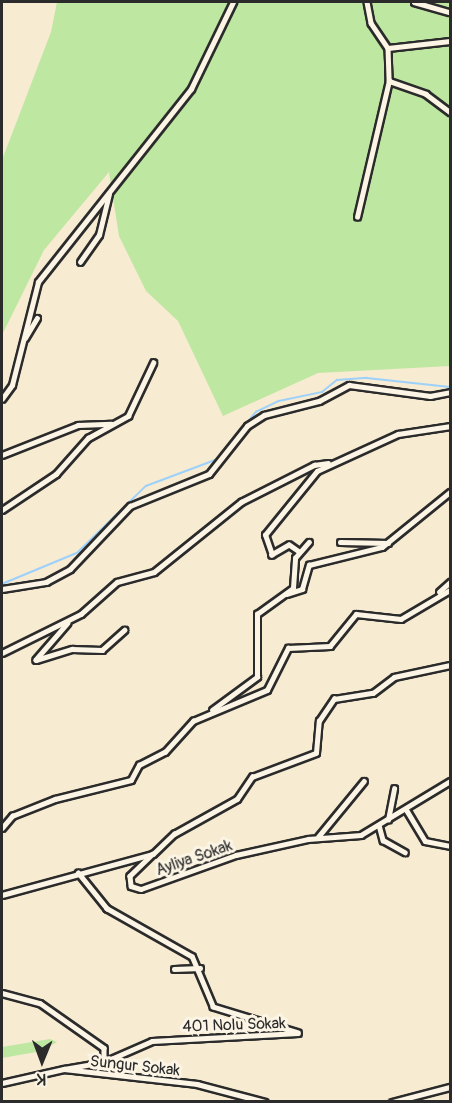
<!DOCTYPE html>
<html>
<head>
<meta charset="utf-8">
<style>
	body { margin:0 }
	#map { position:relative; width:452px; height:1103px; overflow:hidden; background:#f7ebd1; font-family:Pangolin,sans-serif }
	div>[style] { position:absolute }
	.green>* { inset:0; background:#bee7a2 }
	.stream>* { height:1.5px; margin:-0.75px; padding:0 0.75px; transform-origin:0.75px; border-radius:0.75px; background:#9dd1fb }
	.roads { filter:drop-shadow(2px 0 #2b2b2b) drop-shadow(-2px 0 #2b2b2b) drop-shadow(0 2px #2b2b2b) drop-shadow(0 -2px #2b2b2b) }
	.street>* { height:4.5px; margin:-2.25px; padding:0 2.25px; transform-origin:2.25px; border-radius:2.25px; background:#fcf5e5 }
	span { translate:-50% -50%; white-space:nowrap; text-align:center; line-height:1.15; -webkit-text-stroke:6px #fcf5e5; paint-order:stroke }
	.street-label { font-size:16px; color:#2b2b2b }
	.frame { position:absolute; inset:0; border:3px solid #2b2b2b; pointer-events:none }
	.north { position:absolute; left:12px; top:1031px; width:60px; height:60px; -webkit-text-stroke:4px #fcf5e5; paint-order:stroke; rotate:181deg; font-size:16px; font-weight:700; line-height:24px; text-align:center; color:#2b2b2b }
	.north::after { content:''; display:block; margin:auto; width:21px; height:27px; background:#2b2b2b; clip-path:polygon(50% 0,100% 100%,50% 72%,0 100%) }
</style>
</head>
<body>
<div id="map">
	<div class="green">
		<i style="clip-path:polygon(57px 2px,450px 2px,450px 366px,318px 373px,223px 416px,178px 321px,146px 291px,119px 236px,109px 172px,44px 250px,2px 335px,2px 160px,51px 32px)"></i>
		<i style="clip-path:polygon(50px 1039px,57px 1042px,42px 1051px,2px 1058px,2px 1047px)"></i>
	</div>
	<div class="stream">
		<i style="left:226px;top:448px;width:47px;rotate:-50.2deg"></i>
		<i style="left:256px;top:412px;width:25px;rotate:-26deg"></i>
		<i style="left:279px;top:401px;width:44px;rotate:-11.8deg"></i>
		<i style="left:322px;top:392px;width:19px;rotate:-39deg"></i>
		<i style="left:337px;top:380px;width:30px;rotate:-4deg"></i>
		<i style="left:367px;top:378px;width:83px;rotate:6.2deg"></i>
		<i style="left:2px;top:584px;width:81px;rotate:-22.5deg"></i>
		<i style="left:77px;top:553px;width:96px;rotate:-44.2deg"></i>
		<i style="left:146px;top:486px;width:77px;rotate:-20.6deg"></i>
	</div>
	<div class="roads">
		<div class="street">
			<i style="left:367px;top:2px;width:21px;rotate:79deg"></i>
			<i style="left:371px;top:23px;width:30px;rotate:56deg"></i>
			<i style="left:388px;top:48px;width:33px;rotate:88deg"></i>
			<i style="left:389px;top:81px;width:39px;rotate:19deg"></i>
			<i style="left:426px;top:94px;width:30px;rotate:37deg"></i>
			<i style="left:414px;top:2px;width:37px;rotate:16deg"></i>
			<i style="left:388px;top:48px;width:62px;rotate:-6.4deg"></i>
			<i style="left:357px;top:217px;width:140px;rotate:-76.8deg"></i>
			<i style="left:80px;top:262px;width:33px;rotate:-55deg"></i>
			<i style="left:99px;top:235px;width:42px;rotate:-76.3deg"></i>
			<i style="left:25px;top:338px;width:23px;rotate:-59deg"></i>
			<i style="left:2px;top:399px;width:17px;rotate:-54deg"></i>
			<i style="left:12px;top:385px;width:106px;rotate:-75.8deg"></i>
			<i style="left:38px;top:282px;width:246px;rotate:-51.6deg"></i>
			<i style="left:191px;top:89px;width:97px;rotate:-64.2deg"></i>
			<i style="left:2px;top:455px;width:82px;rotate:-21.5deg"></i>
			<i style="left:78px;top:425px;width:33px;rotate:-2deg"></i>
			<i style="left:2px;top:510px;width:65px;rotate:-33.7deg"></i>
			<i style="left:56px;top:474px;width:48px;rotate:-48.4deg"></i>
			<i style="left:88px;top:438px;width:46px;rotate:-28.8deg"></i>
			<i style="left:128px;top:416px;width:59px;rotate:-64.7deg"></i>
			<i style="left:340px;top:542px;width:48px;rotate:1.2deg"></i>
			<i style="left:299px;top:552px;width:12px;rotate:-145deg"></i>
			<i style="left:289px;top:545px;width:20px;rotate:150deg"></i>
			<i style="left:272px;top:555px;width:21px;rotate:-109deg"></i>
			<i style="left:265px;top:535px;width:82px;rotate:-50.9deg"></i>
			<i style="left:317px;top:471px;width:89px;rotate:-24.6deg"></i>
			<i style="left:398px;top:434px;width:53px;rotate:-8.7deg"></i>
			<i style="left:2px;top:589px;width:45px;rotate:-9deg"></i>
			<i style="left:46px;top:582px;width:27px;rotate:-28deg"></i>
			<i style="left:70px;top:569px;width:87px;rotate:-46.4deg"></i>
			<i style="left:130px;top:506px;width:85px;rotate:-22.1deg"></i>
			<i style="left:209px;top:474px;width:61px;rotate:-51.6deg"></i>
			<i style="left:247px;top:426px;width:20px;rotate:-33deg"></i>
			<i style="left:264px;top:415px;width:57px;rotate:-14.3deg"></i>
			<i style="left:319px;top:401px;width:34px;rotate:-28deg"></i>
			<i style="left:349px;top:385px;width:82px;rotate:7.7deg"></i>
			<i style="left:430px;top:396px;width:20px;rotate:-11deg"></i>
			<i style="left:439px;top:592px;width:15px;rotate:-42deg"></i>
			<i style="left:287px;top:594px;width:16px;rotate:-18deg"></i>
			<i style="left:302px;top:589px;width:25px;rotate:-74deg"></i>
			<i style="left:309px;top:565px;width:75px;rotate:-13.9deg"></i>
			<i style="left:382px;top:547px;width:87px;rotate:-39deg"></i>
			<i style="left:68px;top:623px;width:49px;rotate:130.9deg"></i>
			<i style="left:36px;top:660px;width:38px;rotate:-17deg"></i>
			<i style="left:72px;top:649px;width:30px;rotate:2deg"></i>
			<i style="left:102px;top:650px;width:30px;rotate:-42deg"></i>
			<i style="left:2px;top:653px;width:88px;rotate:-26.3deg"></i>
			<i style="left:81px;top:614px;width:48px;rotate:-41.6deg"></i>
			<i style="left:117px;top:582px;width:38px;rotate:-15deg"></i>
			<i style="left:154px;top:572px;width:112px;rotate:-38.8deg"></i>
			<i style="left:241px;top:502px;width:82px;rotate:-26.9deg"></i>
			<i style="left:314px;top:465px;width:14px;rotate:-8deg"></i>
			<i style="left:212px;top:710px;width:56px;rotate:-36.3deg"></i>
			<i style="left:257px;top:677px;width:63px;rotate:-90deg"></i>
			<i style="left:257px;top:614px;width:44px;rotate:-35.8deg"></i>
			<i style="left:293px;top:588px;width:30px;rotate:-86deg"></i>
			<i style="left:295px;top:558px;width:21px;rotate:-49deg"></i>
			<i style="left:406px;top:809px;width:37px;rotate:59deg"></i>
			<i style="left:425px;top:841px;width:25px;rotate:11deg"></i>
			<i style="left:388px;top:820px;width:32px;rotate:-79deg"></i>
			<i style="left:379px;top:825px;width:16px;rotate:75deg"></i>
			<i style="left:383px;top:840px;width:25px;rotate:29deg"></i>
			<i style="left:2px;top:828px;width:16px;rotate:-50deg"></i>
			<i style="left:12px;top:816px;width:46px;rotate:-21.6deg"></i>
			<i style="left:55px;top:799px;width:78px;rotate:-14deg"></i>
			<i style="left:131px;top:780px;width:17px;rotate:-62deg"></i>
			<i style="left:139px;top:765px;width:29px;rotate:-27deg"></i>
			<i style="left:165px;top:752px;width:42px;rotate:-47.9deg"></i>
			<i style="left:193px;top:721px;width:80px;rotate:-22.7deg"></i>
			<i style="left:267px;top:690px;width:47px;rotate:-63.4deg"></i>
			<i style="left:288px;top:648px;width:42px;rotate:-2.7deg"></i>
			<i style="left:330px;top:646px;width:41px;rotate:-50.9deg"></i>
			<i style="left:356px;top:614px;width:45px;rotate:6.3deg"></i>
			<i style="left:401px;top:619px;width:57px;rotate:-30.6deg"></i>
			<i style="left:318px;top:837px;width:72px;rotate:-50.6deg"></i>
			<i style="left:153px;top:854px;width:29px;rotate:-44deg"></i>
			<i style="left:174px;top:834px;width:72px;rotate:-29.1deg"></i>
			<i style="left:237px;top:799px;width:27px;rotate:-56deg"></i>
			<i style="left:252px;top:777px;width:68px;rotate:-20.6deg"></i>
			<i style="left:316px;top:753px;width:32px;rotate:-85deg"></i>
			<i style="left:319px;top:721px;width:27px;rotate:-56deg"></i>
			<i style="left:334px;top:699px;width:39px;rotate:-9deg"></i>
			<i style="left:373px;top:693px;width:26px;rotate:-37deg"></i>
			<i style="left:394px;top:677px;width:57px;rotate:-12.1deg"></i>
			<i style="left:2px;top:895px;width:156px;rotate:-15.2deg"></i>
			<i style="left:153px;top:854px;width:32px;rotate:136deg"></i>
			<i style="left:130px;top:876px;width:10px;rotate:84deg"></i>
			<i style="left:131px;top:886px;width:10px;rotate:17deg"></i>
			<i style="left:141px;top:889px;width:101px;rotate:-19.7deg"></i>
			<i style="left:236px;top:855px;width:74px;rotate:-12.5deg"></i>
			<i style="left:308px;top:839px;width:53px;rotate:-4.3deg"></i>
			<i style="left:361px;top:835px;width:104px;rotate:-31.2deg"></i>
			<i style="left:174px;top:969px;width:26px;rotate:-2deg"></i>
			<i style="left:2px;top:993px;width:39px;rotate:15deg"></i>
			<i style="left:40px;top:1003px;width:78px;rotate:35.1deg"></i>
			<i style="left:104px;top:1048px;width:14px;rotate:90deg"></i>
			<i style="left:64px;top:1069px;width:41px;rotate:-9.9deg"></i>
			<i style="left:104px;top:1062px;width:52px;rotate:-23.6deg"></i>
			<i style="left:152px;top:1041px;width:146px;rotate:-3.1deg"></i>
			<i style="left:298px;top:1033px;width:89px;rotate:-163deg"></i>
			<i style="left:213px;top:1007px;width:54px;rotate:-112.8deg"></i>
			<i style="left:192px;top:957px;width:98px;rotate:-150.5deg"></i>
			<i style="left:107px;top:909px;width:46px;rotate:-128.9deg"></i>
			<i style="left:2px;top:1083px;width:64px;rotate:-12.7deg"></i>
			<i style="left:64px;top:1069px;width:134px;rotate:6.4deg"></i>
			<i style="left:197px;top:1084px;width:70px;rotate:14.8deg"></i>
			<i style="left:392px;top:1102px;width:60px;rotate:-14.5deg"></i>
		</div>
	</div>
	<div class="street-label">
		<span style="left:194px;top:858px;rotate:-19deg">Ayliya Sokak</span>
		<span style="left:234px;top:1025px;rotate:-2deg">401 Nolu Sokak</span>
		<span style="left:135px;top:1066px;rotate:6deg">Sungur Sokak</span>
	</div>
	<div class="frame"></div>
	<div class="north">K</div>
</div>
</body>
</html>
